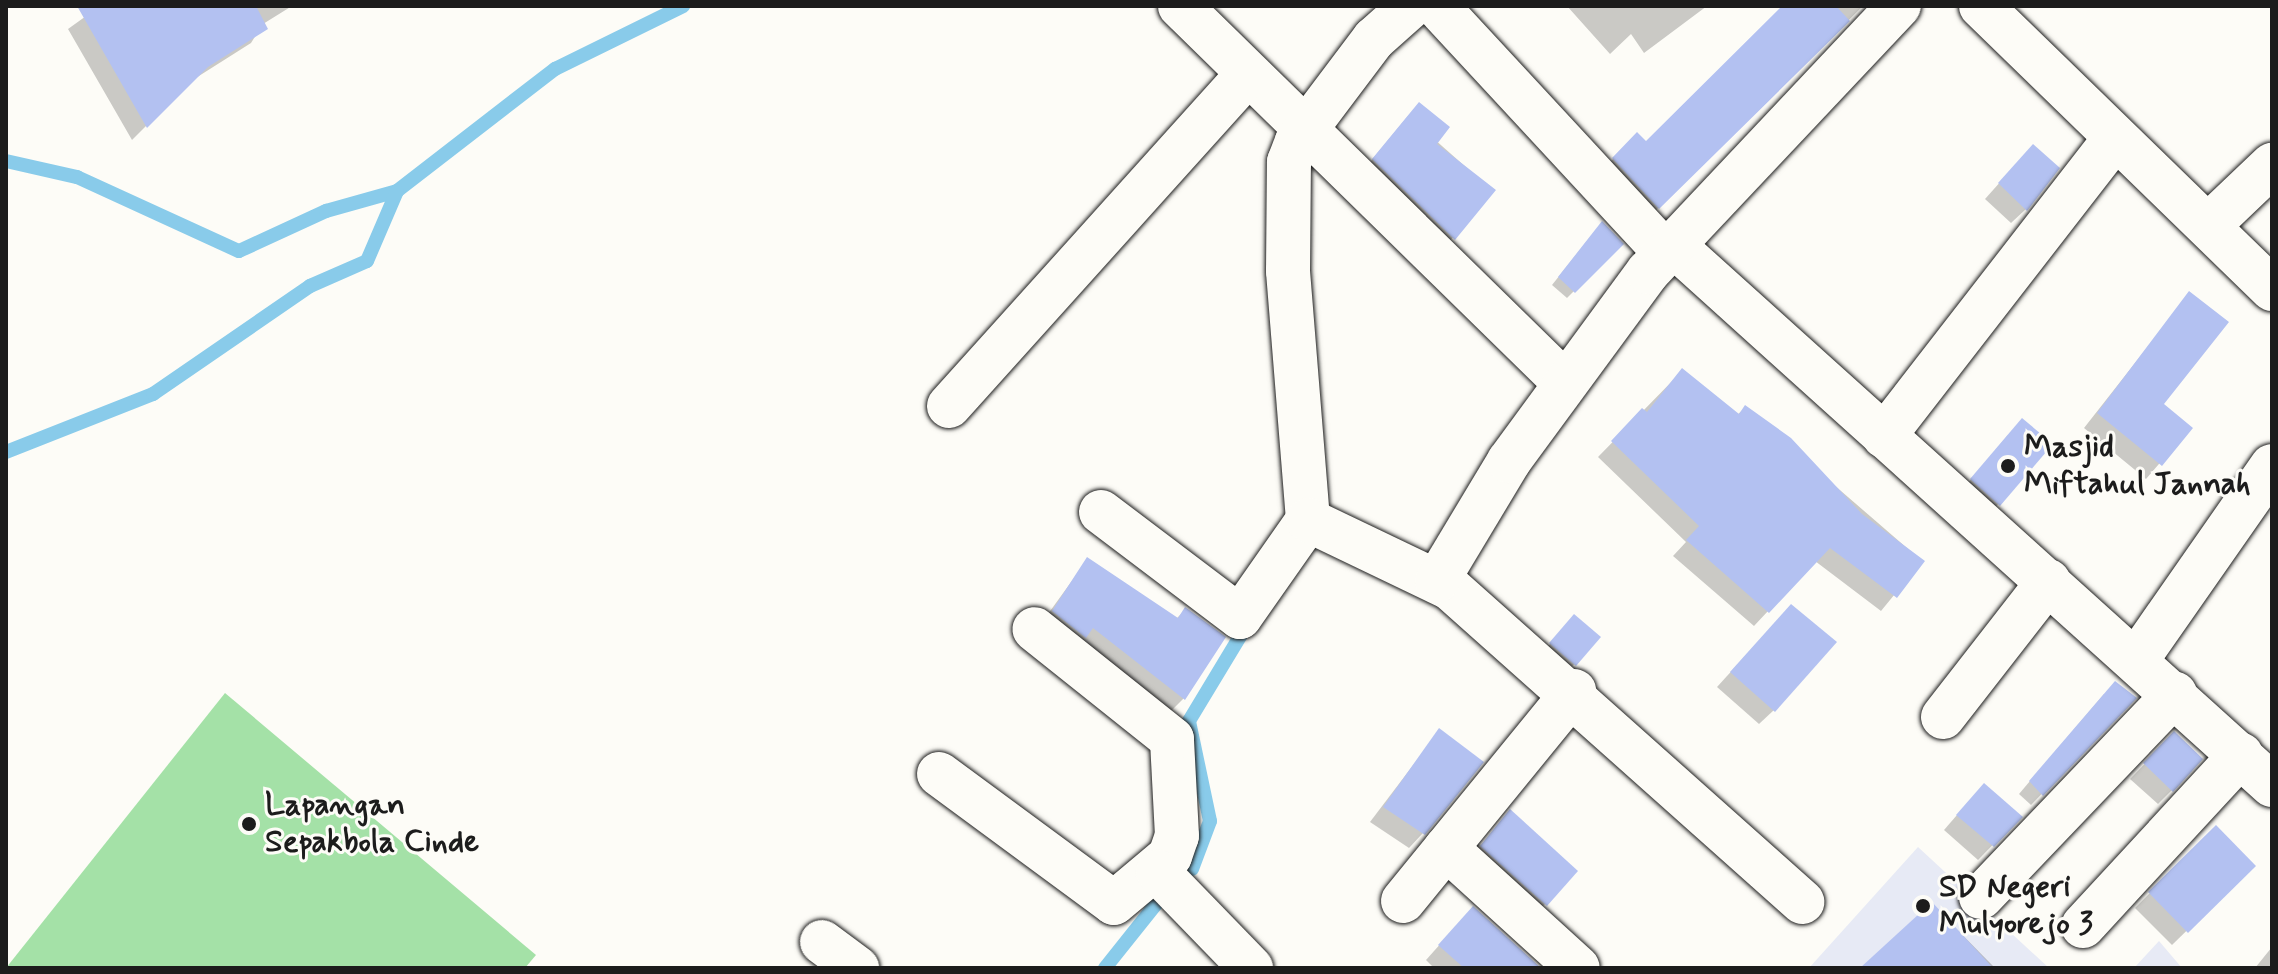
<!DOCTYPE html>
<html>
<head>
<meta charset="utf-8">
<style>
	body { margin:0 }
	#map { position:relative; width:2278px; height:974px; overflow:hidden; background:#fdfcf7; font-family:Mynerve,sans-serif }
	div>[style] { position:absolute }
	.built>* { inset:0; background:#e7eaf5 }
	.green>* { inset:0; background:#a4e1a7 }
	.shadow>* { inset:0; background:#0003 }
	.stream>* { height:14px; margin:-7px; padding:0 7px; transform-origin:7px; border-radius:7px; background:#89cbea }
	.building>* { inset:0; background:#b3c1f1 }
	.roads { filter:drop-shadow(0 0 2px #1c1c1c) drop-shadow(0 0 2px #1c1c1c) }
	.minor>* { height:44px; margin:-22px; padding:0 22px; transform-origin:22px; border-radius:22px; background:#fdfcf7 }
	.dots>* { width:22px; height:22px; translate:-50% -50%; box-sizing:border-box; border:4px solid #fdfcf7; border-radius:50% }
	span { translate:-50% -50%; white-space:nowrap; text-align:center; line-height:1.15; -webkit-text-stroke:6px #fdfcf7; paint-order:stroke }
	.poi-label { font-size:32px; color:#1c1c1c; font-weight:700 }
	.left { translate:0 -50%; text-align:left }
	.frame { position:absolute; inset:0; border:8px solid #1c1c1c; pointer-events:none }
</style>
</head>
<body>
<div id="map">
	<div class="built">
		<i style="clip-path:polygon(1918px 847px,2049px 968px,1809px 968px)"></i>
		<i style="clip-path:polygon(2159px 941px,2182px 968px,2134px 968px)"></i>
	</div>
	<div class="green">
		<i style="clip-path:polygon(225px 693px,536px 955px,525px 968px,6px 968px)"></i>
	</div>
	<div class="shadow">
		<i style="clip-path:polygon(100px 6px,292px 6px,263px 24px,251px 43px,191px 81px,132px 140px,68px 29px)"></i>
		<i style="clip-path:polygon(1567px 6px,1707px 6px,1644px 53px,1631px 34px,1610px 54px)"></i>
		<i style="clip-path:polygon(1785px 6px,1863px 6px,1646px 220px,1601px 171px,1637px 135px,1646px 143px)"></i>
		<i style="clip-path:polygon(1408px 116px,1493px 191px,1442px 250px,1362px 172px)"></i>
		<i style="clip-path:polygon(2019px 161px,2026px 209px,2011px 223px,1985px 199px)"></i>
		<i style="clip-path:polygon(1595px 231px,1621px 244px,1567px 298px,1552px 285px)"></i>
		<i style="clip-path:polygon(2190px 293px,2161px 404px,2190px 428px,2146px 479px,2084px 428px)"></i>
		<i style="clip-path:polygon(1682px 371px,1737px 415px,1745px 408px,1922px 561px,1881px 611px,1815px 561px,1754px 626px,1673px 556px,1686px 542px,1598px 457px)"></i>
		<i style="clip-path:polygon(2008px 435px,2051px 444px,1985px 519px,1958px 495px)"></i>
		<i style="clip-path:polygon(1087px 560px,1176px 619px,1185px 610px,1184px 698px,1171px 711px,1040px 625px)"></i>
		<i style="clip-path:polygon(1777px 621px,1774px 710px,1759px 724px,1717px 687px)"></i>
		<i style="clip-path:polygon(1568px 623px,1598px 638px,1567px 672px,1544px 651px)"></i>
		<i style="clip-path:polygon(2104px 694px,2134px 698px,2031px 805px,2019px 794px)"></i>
		<i style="clip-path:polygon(1439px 731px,1423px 833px,1409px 848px,1370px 822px)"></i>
		<i style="clip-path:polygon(2174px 734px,2172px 790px,2158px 804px,2130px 779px)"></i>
		<i style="clip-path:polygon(1970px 800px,2020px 817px,1978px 860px,1944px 830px)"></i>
		<i style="clip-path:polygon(1510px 812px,1545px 904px,1531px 919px,1468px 861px)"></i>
		<i style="clip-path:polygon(2216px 827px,2253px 866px,2172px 945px,2135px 908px)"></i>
		<i style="clip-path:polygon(1932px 904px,1995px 968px,1865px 968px)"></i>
		<i style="clip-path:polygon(1459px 923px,1518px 968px,1434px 968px,1426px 960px)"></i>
		<i style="clip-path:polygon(2272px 947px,2272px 968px,2255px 968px)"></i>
	</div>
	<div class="stream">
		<i style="left:6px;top:161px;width:73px;rotate:12.7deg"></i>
		<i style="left:77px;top:177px;width:178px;rotate:24.6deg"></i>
		<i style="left:239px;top:251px;width:96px;rotate:-24.7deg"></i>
		<i style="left:326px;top:211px;width:74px;rotate:-15.7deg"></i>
		<i style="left:397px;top:191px;width:200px;rotate:-37.7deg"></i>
		<i style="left:555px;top:69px;width:143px;rotate:-26.2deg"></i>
		<i style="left:6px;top:452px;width:158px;rotate:-21.5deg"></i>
		<i style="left:153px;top:394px;width:191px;rotate:-34.5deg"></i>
		<i style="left:310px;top:286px;width:62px;rotate:-23.7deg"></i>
		<i style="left:367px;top:261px;width:76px;rotate:-66.8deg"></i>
		<i style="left:1192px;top:869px;width:51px;rotate:-69.4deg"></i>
		<i style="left:1210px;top:821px;width:102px;rotate:-101.9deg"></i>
		<i style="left:1189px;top:721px;width:112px;rotate:-58.9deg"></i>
		<i style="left:1105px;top:968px;width:82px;rotate:-51.4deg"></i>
	</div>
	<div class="building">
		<i style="clip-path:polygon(77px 6px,256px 6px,268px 29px,208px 67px,147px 128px)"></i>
		<i style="clip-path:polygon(1782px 6px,1836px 6px,1850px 21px,1659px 209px,1612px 158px,1637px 132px,1646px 141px)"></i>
		<i style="clip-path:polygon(1419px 102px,1450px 127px,1437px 144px,1496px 190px,1455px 240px,1372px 159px)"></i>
		<i style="clip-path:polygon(2033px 144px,2060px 168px,2027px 211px,1998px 183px)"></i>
		<i style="clip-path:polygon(1602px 221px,1624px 244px,1575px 293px,1558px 277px)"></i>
		<i style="clip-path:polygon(2189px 291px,2229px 322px,2164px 404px,2193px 428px,2162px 466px,2097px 413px)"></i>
		<i style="clip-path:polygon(1682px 368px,1739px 414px,1745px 405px,1791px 438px,1862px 514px,1925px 561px,1897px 598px,1830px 548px,1769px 613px,1686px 540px,1699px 526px,1611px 441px,1642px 408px,1647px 412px)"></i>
		<i style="clip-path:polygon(2022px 418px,2053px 444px,2000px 506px,1970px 479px)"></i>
		<i style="clip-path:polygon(1087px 557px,1178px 618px,1185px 607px,1226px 637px,1185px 700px,1093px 628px,1086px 638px,1052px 611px)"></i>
		<i style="clip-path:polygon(1791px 604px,1837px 642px,1775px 712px,1730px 672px)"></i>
		<i style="clip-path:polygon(1574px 614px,1601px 637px,1576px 666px,1549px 643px)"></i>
		<i style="clip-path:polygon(2115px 681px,2137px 698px,2043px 796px,2029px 781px)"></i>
		<i style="clip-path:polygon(1439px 728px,1484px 762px,1425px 835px,1383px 807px)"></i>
		<i style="clip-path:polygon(2174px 731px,2203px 759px,2173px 792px,2143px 763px)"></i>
		<i style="clip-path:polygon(1984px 783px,2023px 817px,1994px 847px,1956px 815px)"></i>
		<i style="clip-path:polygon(1510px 809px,1578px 871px,1547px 906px,1480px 846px)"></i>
		<i style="clip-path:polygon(2216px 825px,2256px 866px,2188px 933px,2148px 892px)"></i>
		<i style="clip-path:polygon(1932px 902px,1993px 968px,1860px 968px)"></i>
		<i style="clip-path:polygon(1473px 906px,1541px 968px,1464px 968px,1438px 945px)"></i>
	</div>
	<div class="roads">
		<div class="minor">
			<i style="left:1180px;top:6px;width:536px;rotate:44.4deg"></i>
			<i style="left:1437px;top:6px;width:335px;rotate:47.2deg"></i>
			<i style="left:1981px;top:6px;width:406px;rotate:44.2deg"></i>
			<i style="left:2210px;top:224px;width:86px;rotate:-43.6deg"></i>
			<i style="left:1672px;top:244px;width:808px;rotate:42.04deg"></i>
			<i style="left:949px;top:406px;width:444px;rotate:-48deg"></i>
			<i style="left:1884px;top:436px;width:377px;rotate:-52.2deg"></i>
			<i style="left:1101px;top:512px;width:174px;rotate:37.1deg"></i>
			<i style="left:1240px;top:617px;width:118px;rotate:-55deg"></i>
			<i style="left:1308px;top:520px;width:250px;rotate:-94.6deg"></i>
			<i style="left:1288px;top:271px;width:109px;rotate:-89.5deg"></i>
			<i style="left:1289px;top:162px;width:22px;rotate:-69deg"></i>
			<i style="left:1297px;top:141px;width:128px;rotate:-53deg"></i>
			<i style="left:1374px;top:39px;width:50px;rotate:-41.7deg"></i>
			<i style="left:1308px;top:520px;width:157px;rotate:25.6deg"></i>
			<i style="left:1450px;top:588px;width:472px;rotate:41.7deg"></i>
			<i style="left:1437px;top:581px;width:140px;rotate:-59deg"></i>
			<i style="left:1509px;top:461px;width:235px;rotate:-53.7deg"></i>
			<i style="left:1648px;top:272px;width:366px;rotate:-46.7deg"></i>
			<i style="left:2138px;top:658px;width:234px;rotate:-55.1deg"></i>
			<i style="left:1943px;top:717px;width:172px;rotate:-52.1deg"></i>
			<i style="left:939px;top:774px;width:217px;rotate:36.4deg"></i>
			<i style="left:1114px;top:903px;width:73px;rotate:-40deg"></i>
			<i style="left:1170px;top:856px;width:21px;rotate:-71deg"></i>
			<i style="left:1177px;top:836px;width:97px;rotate:-93deg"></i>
			<i style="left:1172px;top:739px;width:176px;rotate:-141.4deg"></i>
			<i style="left:1446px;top:848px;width:178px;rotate:42.3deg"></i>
			<i style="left:1158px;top:872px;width:134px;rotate:45.9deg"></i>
			<i style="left:1981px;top:897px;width:281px;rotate:-46.3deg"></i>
			<i style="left:1403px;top:901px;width:271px;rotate:-50.8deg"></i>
			<i style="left:2083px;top:926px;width:233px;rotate:-47.3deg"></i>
			<i style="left:822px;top:942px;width:44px;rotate:36.6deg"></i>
		</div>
	</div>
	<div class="dots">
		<i style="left:2008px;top:466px;background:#1c1c1c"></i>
		<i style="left:249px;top:824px;background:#1c1c1c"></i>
		<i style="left:1923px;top:906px;background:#1c1c1c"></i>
	</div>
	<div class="poi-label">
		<span class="left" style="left:2024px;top:466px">Masjid<br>Miftahul Jannah</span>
		<span class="left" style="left:265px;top:824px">Lapangan<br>Sepakbola Cinde</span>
		<span class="left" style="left:1939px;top:906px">SD Negeri<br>Mulyorejo 3</span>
	</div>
	<div class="frame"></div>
</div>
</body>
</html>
